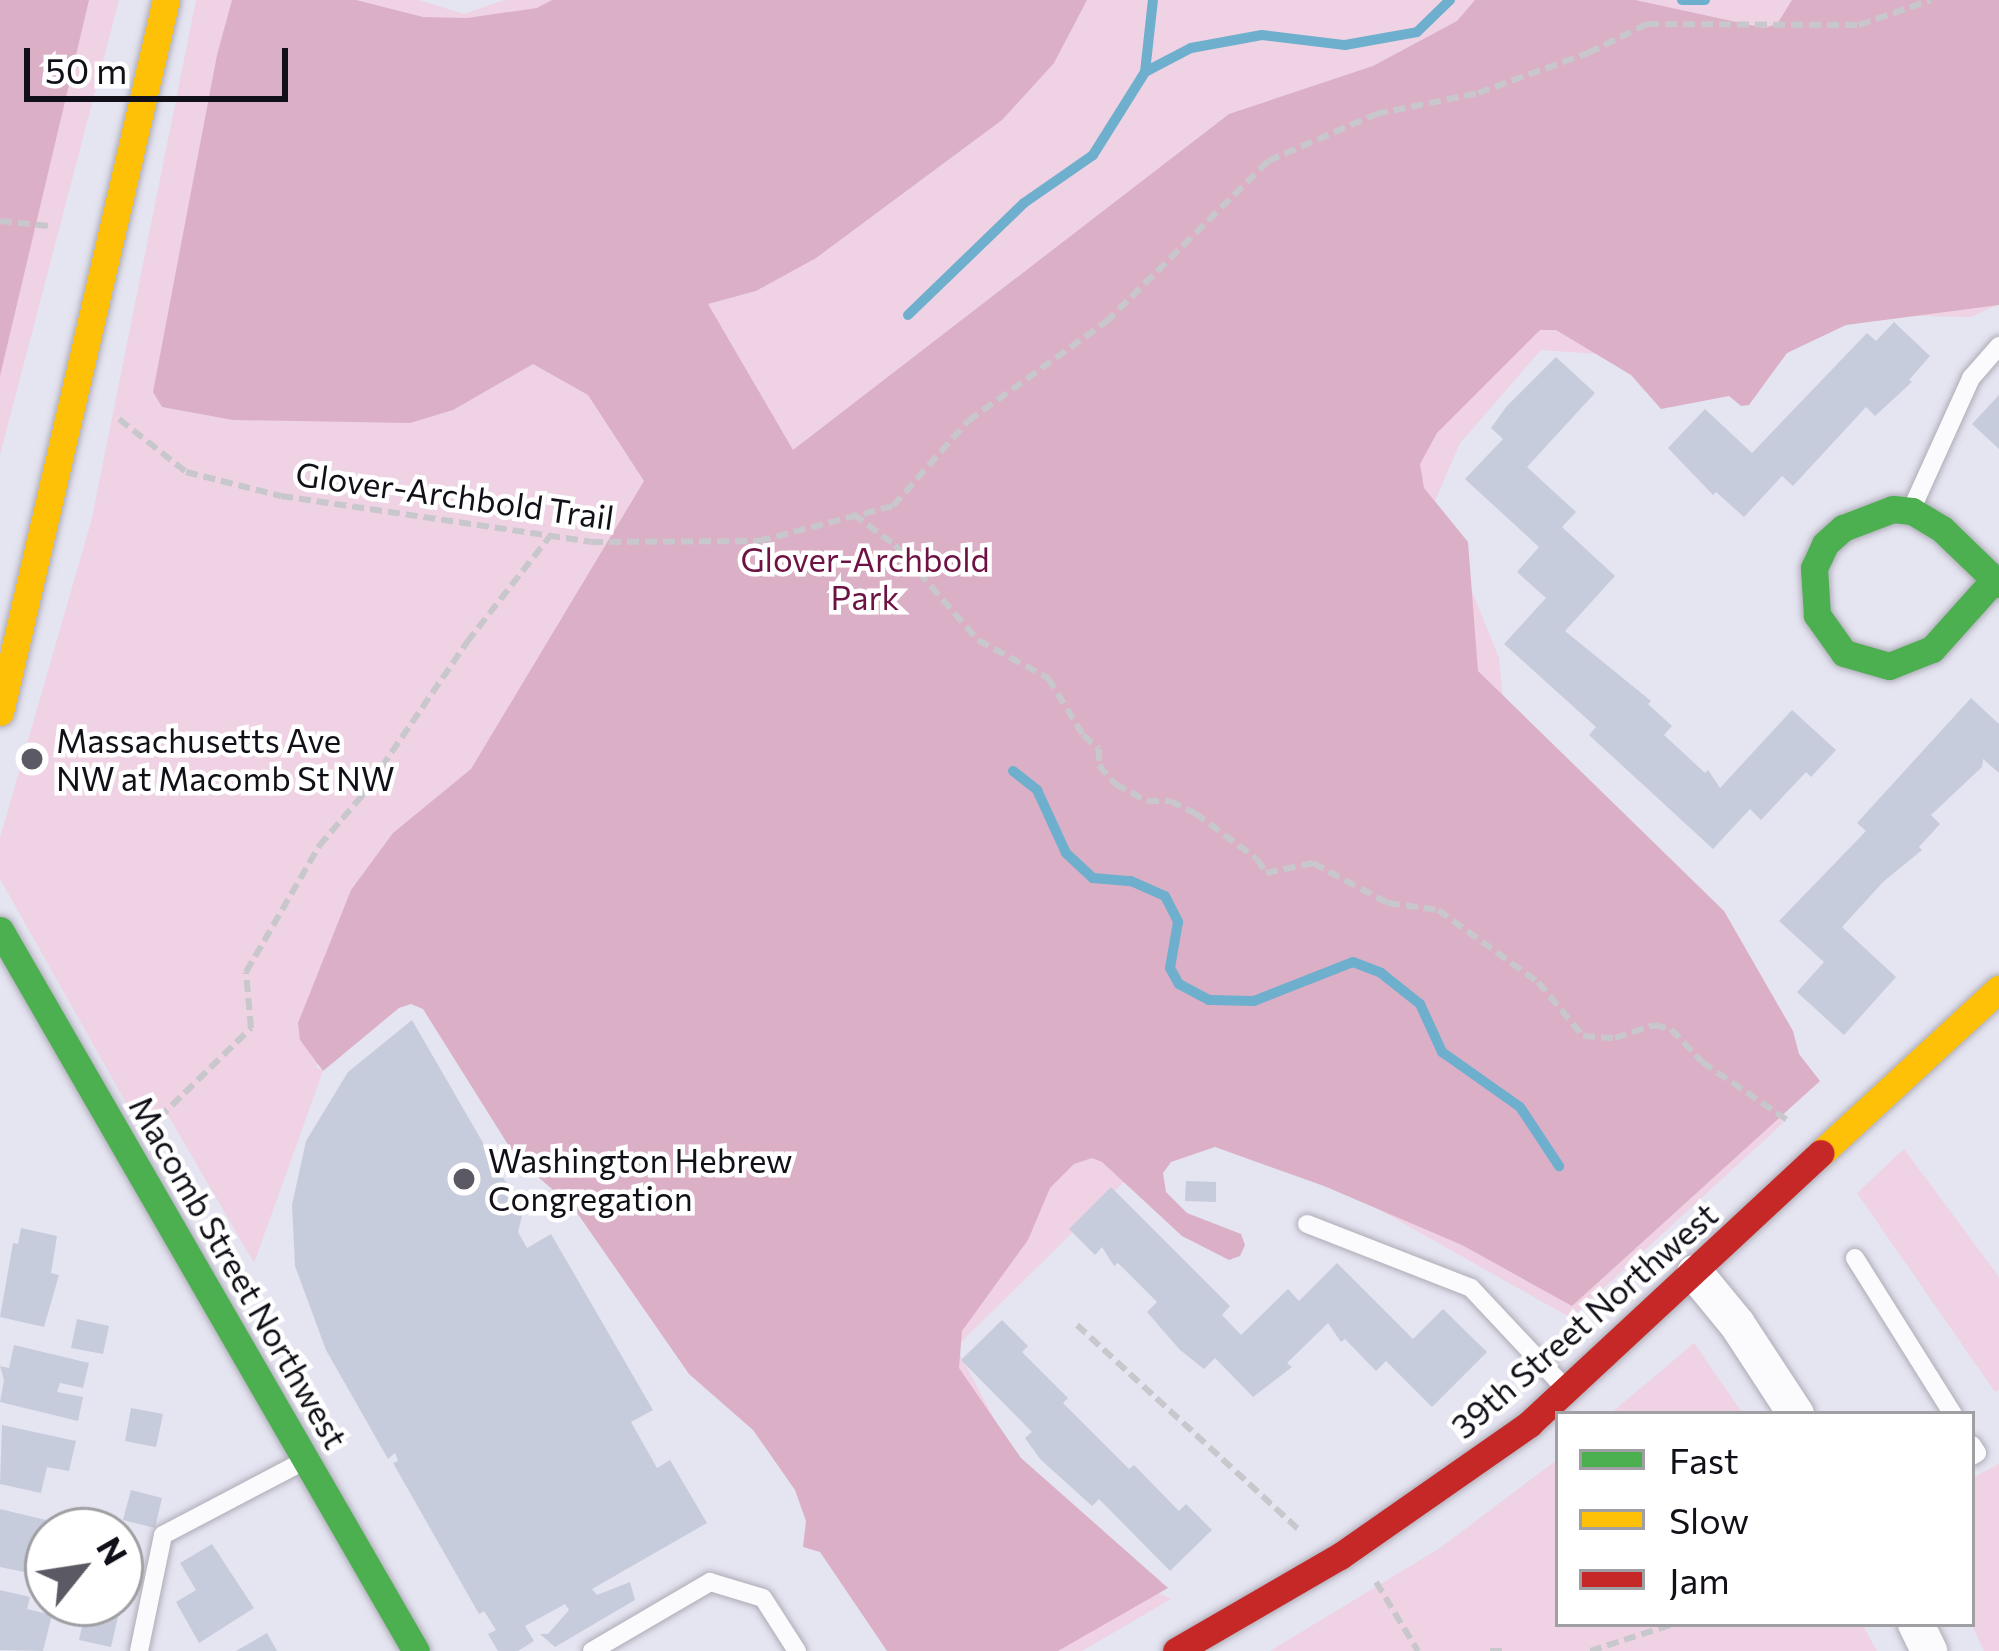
<!DOCTYPE html>
<html>
<head>
<meta charset="utf-8">
<style>
	body { margin:0 }
	#map { position:relative; width:1999px; height:1651px; overflow:hidden; background:#e5e4f1; font-family:Commissioner,sans-serif }
	div>[style] { position:absolute }
	.green>* { inset:0; background:#efd2e3 }
	.forest>* { inset:0; background:#dbb0c7 }
	.stream>* { height:10px; margin:-5px; padding:0 5px; transform-origin:5px; border-radius:5px; background:#6fafce }
	.building>* { inset:0; background:#c7ccdc }
	.path>* { height:6px; margin-top:-3px; transform-origin:0; background:repeating-linear-gradient(90deg,#c7c7cc 0 12px,transparent 0 18px) }
	.roads { filter:drop-shadow(0 0 3px #adacb6) drop-shadow(0 0 3px #adacb6) }
	.lane>* { height:18px; margin:-9px; padding:0 9px; transform-origin:9px; border-radius:9px; background:#fbfbfd }
	.street>* { height:36px; margin:-18px; padding:0 18px; transform-origin:18px; border-radius:18px; background:#fbfbfd }
	.fast>* { height:27px; margin:-13.5px; padding:0 13.5px; transform-origin:13.5px; border-radius:13.5px; background:#4caf50 }
	.slow>* { height:27px; margin:-13.5px; padding:0 13.5px; transform-origin:13.5px; border-radius:13.5px; background:#ffc107 }
	.jam>* { height:27px; margin:-13.5px; padding:0 13.5px; transform-origin:13.5px; border-radius:13.5px; background:#c62828 }
	.dots>* { width:33px; height:33px; translate:-50% -50%; box-sizing:border-box; border:6px solid #fff; border-radius:50% }
	span { translate:-50% -50%; white-space:nowrap; text-align:center; line-height:1.15; -webkit-text-stroke:9px #fff; paint-order:stroke }
	.street-label { font-size:33px; color:#111018 }
	.park-label { font-size:33px; color:#6e1244 }
	.poi-label { font-size:33px; color:#111018 }
	.left { translate:0 -50%; text-align:left }
	.legend { position:absolute; left:1555px; top:1411px; width:420px; height:216px; box-sizing:border-box; background:#fff; border:3px solid #a09fa3; margin:0; padding:15px 21px; list-style:none; font-size:36px; color:#111018 }
	.legend li { display:flex; align-items:center; gap:24px; height:60px }
	.legend b { width:60px; border:3px solid #a09fa3 }
	.north { position:absolute; left:24px; top:1507px; width:120px; height:120px; box-sizing:border-box; background:#fff; border:3px solid #a09fa3; border-radius:50%; rotate:60deg; font-size:33px; font-weight:700; line-height:48px; text-align:center; color:#111018 }
	.north::after { content:''; display:block; margin:auto; width:42px; height:54px; background:#5b5a64; clip-path:polygon(50% 0,100% 100%,50% 72%,0 100%) }
	.scale { position:absolute; left:24px; top:48px; width:264px; height:54px; box-sizing:border-box; border:6px solid #111018; border-top:0; padding-left:15px; font-size:36px; line-height:42px; white-space:nowrap; color:#111018; -webkit-text-stroke:9px #fff; paint-order:stroke }
</style>
</head>
<body>
<div id="map">
	<div class="green">
		<i style="clip-path:polygon(0 0,119px 0,0 455px)"></i>
		<i style="clip-path:polygon(196px 0,419px 0,464px 14px,504px 0,1999px 0,1999px 304px,1971px 317px,1862px 315px,1640px 357px,1541px 350px,1460px 443px,1435px 501px,1499px 658px,1507px 743px,1640px 961px,1783px 1123px,1571px 1318px,1199px 1108px,956px 1347px,1018px 1464px,1143px 1585px,1171px 1599px,1082px 1651px,956px 1651px,436px 968px,315px 1067px,323px 1071px,254px 1263px,164px 1108px,137px 1122px,0 879px,0 838px,92px 518px)"></i>
		<i style="clip-path:polygon(1904px 1149px,1999px 1277px,1999px 1390px,1995px 1392px,1857px 1193px)"></i>
		<i style="clip-path:polygon(1694px 1343px,1743px 1414px,1610px 1414px)"></i>
		<i style="clip-path:polygon(1558px 1459px,1558px 1624px,1862px 1624px,1877px 1651px,1270px 1651px,1440px 1548px)"></i>
		<i style="clip-path:polygon(1999px 1464px,1999px 1651px,1984px 1651px,1971px 1624px,1972px 1478px)"></i>
	</div>
	<div class="forest">
		<i style="clip-path:polygon(0 0,89px 0,0 376px)"></i>
		<i style="clip-path:polygon(232px 0,356px 0,423px 17px,467px 18px,537px 8px,552px 0,1087px 0,1054px 63px,1002px 120px,816px 258px,756px 291px,708px 304px,793px 450px,1229px 114px,1373px 66px,1457px 21px,1475px 0,1635px 0,1764px 28px,1777px 24px,1792px 0,1999px 0,1999px 305px,1846px 325px,1787px 353px,1749px 405px,1741px 406px,1729px 396px,1661px 409px,1631px 375px,1556px 330px,1540px 330px,1437px 433px,1420px 464px,1424px 488px,1468px 542px,1478px 671px,1724px 911px,1793px 1031px,1799px 1054px,1820px 1081px,1572px 1306px,1462px 1245px,1324px 1186px,1215px 1147px,1171px 1162px,1163px 1173px,1166px 1192px,1187px 1213px,1241px 1234px,1245px 1245px,1240px 1256px,1229px 1260px,1182px 1236px,1102px 1162px,1092px 1158px,1074px 1164px,1050px 1188px,1028px 1240px,962px 1331px,959px 1368px,1021px 1458px,1168px 1588px,1058px 1651px,887px 1651px,820px 1552px,803px 1547px,806px 1521px,795px 1490px,753px 1430px,689px 1374px,573px 1207px,517px 1159px,423px 1009px,411px 1004px,399px 1008px,323px 1071px,300px 1040px,298px 1023px,351px 890px,393px 833px,471px 769px,644px 481px,588px 395px,533px 364px,453px 410px,410px 423px,233px 420px,162px 407px,153px 392px,217px 55px)"></i>
	</div>
	<div class="stream">
		<i style="left:1682px;top:0;width:23px"></i>
		<i style="left:1145px;top:72px;width:72px;rotate:-83.7deg"></i>
		<i style="left:908px;top:315px;width:161px;rotate:-44deg"></i>
		<i style="left:1024px;top:203px;width:84px;rotate:-34.8deg"></i>
		<i style="left:1093px;top:155px;width:98px;rotate:-57.9deg"></i>
		<i style="left:1145px;top:72px;width:52px;rotate:-27.6deg"></i>
		<i style="left:1191px;top:48px;width:72px;rotate:-10.4deg"></i>
		<i style="left:1262px;top:35px;width:84px;rotate:6.9deg"></i>
		<i style="left:1345px;top:45px;width:73px;rotate:-10.2deg"></i>
		<i style="left:1417px;top:32px;width:46px;rotate:-44.1deg"></i>
		<i style="left:1013px;top:771px;width:31px;rotate:38deg"></i>
		<i style="left:1037px;top:790px;width:69px;rotate:65.3deg"></i>
		<i style="left:1066px;top:853px;width:37px;rotate:43deg"></i>
		<i style="left:1093px;top:878px;width:38px;rotate:5deg"></i>
		<i style="left:1131px;top:881px;width:37px;rotate:24deg"></i>
		<i style="left:1165px;top:896px;width:29px;rotate:63deg"></i>
		<i style="left:1178px;top:922px;width:47px;rotate:99.9deg"></i>
		<i style="left:1170px;top:968px;width:18px;rotate:61deg"></i>
		<i style="left:1179px;top:984px;width:34px;rotate:28deg"></i>
		<i style="left:1209px;top:1000px;width:45px;rotate:1.3deg"></i>
		<i style="left:1254px;top:1001px;width:106px;rotate:-21.5deg"></i>
		<i style="left:1353px;top:962px;width:30px;rotate:21deg"></i>
		<i style="left:1381px;top:973px;width:50px;rotate:38.5deg"></i>
		<i style="left:1420px;top:1004px;width:53px;rotate:65.4deg"></i>
		<i style="left:1442px;top:1052px;width:95px;rotate:35.2deg"></i>
		<i style="left:1520px;top:1107px;width:71px;rotate:56.5deg"></i>
	</div>
	<div class="building">
		<i style="clip-path:polygon(1894px 322px,1930px 356px,1909px 380px,1912px 382px,1875px 416px,1866px 407px,1793px 486px,1782px 476px,1744px 517px,1716px 492px,1713px 495px,1668px 448px,1705px 409px,1752px 453px,1867px 333px,1876px 341px)"></i>
		<i style="clip-path:polygon(1556px 357px,1595px 393px,1527px 467px,1576px 512px,1562px 527px,1615px 576px,1565px 631px,1651px 701px,1648px 704px,1672px 726px,1664px 735px,1705px 773px,1708px 770px,1720px 788px,1792px 710px,1836px 750px,1811px 777px,1806px 772px,1761px 820px,1750px 809px,1713px 849px,1589px 735px,1596px 727px,1504px 644px,1546px 598px,1517px 572px,1539px 547px,1465px 479px,1503px 439px,1491px 428px,1506px 407px)"></i>
		<i style="clip-path:polygon(1999px 395px,1999px 449px,1972px 424px)"></i>
		<i style="clip-path:polygon(1971px 698px,1999px 724px,1999px 773px,1983px 759px,1982px 767px,1931px 815px,1940px 824px,1919px 847px,1922px 850px,1883px 882px,1842px 927px,1896px 977px,1844px 1035px,1797px 992px,1824px 962px,1779px 921px,1866px 831px,1857px 823px)"></i>
		<i style="clip-path:polygon(412px 1020px,523px 1212px,518px 1232px,527px 1248px,551px 1234px,653px 1410px,631px 1422px,657px 1468px,670px 1460px,707px 1523px,592px 1589px,597px 1595px,630px 1582px,635px 1600px,555px 1647px,540px 1634px,548px 1634px,569px 1610px,565px 1604px,525px 1626px,534px 1641px,518px 1651px,498px 1651px,488px 1634px,496px 1630px,484px 1611px,479px 1614px,393px 1463px,398px 1461px,395px 1453px,388px 1459px,326px 1350px,295px 1266px,292px 1205px,306px 1141px,348px 1072px)"></i>
		<i style="clip-path:polygon(1186px 1181px,1216px 1182px,1216px 1202px,1185px 1201px)"></i>
		<i style="clip-path:polygon(1111px 1187px,1230px 1306px,1222px 1315px,1241px 1335px,1288px 1289px,1299px 1301px,1337px 1263px,1413px 1339px,1443px 1309px,1487px 1352px,1432px 1407px,1386px 1361px,1376px 1371px,1345px 1339px,1341px 1342px,1328px 1323px,1287px 1363px,1292px 1367px,1253px 1397px,1215px 1358px,1204px 1369px,1180px 1350px,1147px 1312px,1157px 1302px,1118px 1263px,1114px 1266px,1102px 1247px,1095px 1255px,1069px 1229px)"></i>
		<i style="clip-path:polygon(21px 1228px,57px 1236px,51px 1273px,59px 1275px,44px 1327px,0 1317px,13px 1243px,18px 1244px)"></i>
		<i style="clip-path:polygon(77px 1319px,109px 1326px,103px 1354px,71px 1348px)"></i>
		<i style="clip-path:polygon(1002px 1320px,1028px 1346px,1022px 1352px,1068px 1398px,1063px 1403px,1129px 1469px,1134px 1465px,1179px 1511px,1186px 1504px,1212px 1530px,1170px 1571px,1099px 1499px,1092px 1506px,1040px 1459px,1025px 1438px,1032px 1432px,961px 1360px)"></i>
		<i style="clip-path:polygon(14px 1345px,89px 1363px,83px 1388px,60px 1383px,57px 1392px,83px 1397px,78px 1421px,0 1402px,4px 1380px,0 1366px,9px 1368px)"></i>
		<i style="clip-path:polygon(131px 1408px,163px 1414px,156px 1447px,125px 1441px)"></i>
		<i style="clip-path:polygon(2px 1425px,76px 1441px,69px 1471px,47px 1467px,41px 1493px,0 1484px)"></i>
		<i style="clip-path:polygon(131px 1490px,162px 1498px,155px 1528px,123px 1520px)"></i>
		<i style="clip-path:polygon(0 1509px,50px 1521px,46px 1542px,36px 1540px,29px 1573px,0 1567px)"></i>
		<i style="clip-path:polygon(212px 1544px,254px 1608px,199px 1643px,176px 1602px,196px 1590px,180px 1563px)"></i>
		<i style="clip-path:polygon(0 1590px,30px 1597px,27px 1609px,52px 1615px,43px 1651px,0 1650px)"></i>
		<i style="clip-path:polygon(86px 1609px,118px 1617px,111px 1647px,79px 1640px)"></i>
		<i style="clip-path:polygon(267px 1633px,277px 1651px,236px 1651px)"></i>
	</div>
	<div class="path">
		<i style="left:0;top:221px;width:49px;rotate:5.8deg"></i>
		<i style="left:119px;top:419px;width:85px;rotate:38.3deg"></i>
		<i style="left:186px;top:472px;width:98px;rotate:14.2deg"></i>
		<i style="left:281px;top:496px;width:313px;rotate:8.4deg"></i>
		<i style="left:591px;top:542px;width:168px;rotate:-0.3deg"></i>
		<i style="left:759px;top:541px;width:138px;rotate:-14.6deg"></i>
		<i style="left:893px;top:506px;width:113px;rotate:-48.6deg"></i>
		<i style="left:968px;top:421px;width:170px;rotate:-35.7deg"></i>
		<i style="left:1106px;top:322px;width:228px;rotate:-44.8deg"></i>
		<i style="left:1268px;top:161px;width:118px;rotate:-23.5deg"></i>
		<i style="left:1376px;top:114px;width:104px;rotate:-11.6deg"></i>
		<i style="left:1478px;top:93px;width:117px;rotate:-20deg"></i>
		<i style="left:1588px;top:53px;width:66px;rotate:-26.2deg"></i>
		<i style="left:1647px;top:24px;width:212px;rotate:0.3deg"></i>
		<i style="left:1859px;top:25px;width:76px;rotate:-19.1deg"></i>
		<i style="left:853px;top:514px;width:52px;rotate:36.4deg"></i>
		<i style="left:895px;top:545px;width:126px;rotate:48.9deg"></i>
		<i style="left:978px;top:640px;width:80px;rotate:28.5deg"></i>
		<i style="left:1048px;top:678px;width:67px;rotate:58.4deg"></i>
		<i style="left:1083px;top:735px;width:21px;rotate:41deg"></i>
		<i style="left:1099px;top:749px;width:16px;rotate:90deg"></i>
		<i style="left:1099px;top:765px;width:25px;rotate:50deg"></i>
		<i style="left:1115px;top:784px;width:36px;rotate:28deg"></i>
		<i style="left:1147px;top:801px;width:23px"></i>
		<i style="left:1170px;top:801px;width:28px;rotate:26deg"></i>
		<i style="left:1195px;top:813px;width:77px;rotate:36.6deg"></i>
		<i style="left:1257px;top:859px;width:17px;rotate:57deg"></i>
		<i style="left:1266px;top:873px;width:48px;rotate:-12deg"></i>
		<i style="left:1313px;top:863px;width:85px;rotate:28.1deg"></i>
		<i style="left:1388px;top:903px;width:50px;rotate:8deg"></i>
		<i style="left:1438px;top:910px;width:123px;rotate:35.8deg"></i>
		<i style="left:1538px;top:982px;width:70px;rotate:50.2deg"></i>
		<i style="left:1583px;top:1036px;width:32px;rotate:4deg"></i>
		<i style="left:1615px;top:1038px;width:41px;rotate:-18.4deg"></i>
		<i style="left:1654px;top:1025px;width:17px;rotate:13deg"></i>
		<i style="left:1671px;top:1029px;width:45px;rotate:46.8deg"></i>
		<i style="left:1702px;top:1062px;width:107px;rotate:34.3deg"></i>
		<i style="left:159px;top:1118px;width:129px;rotate:-44.4deg"></i>
		<i style="left:251px;top:1028px;width:56px;rotate:-95.1deg"></i>
		<i style="left:246px;top:972px;width:146px;rotate:-59.9deg"></i>
		<i style="left:319px;top:846px;width:65px;rotate:-49.4deg"></i>
		<i style="left:361px;top:797px;width:188px;rotate:-55.6deg"></i>
		<i style="left:467px;top:642px;width:135px;rotate:-51.9deg"></i>
		<i style="left:1077px;top:1325px;width:302px;rotate:42.7deg"></i>
		<i style="left:1376px;top:1582px;width:81px;rotate:58.7deg"></i>
		<i style="left:1490px;top:1651px;width:16px"></i>
		<i style="left:1590px;top:1651px;width:87px;rotate:-18deg"></i>
	</div>
	<div class="roads">
		<div class="lane">
			<i style="left:1913px;top:506px;width:141px;rotate:-65.6deg"></i>
			<i style="left:1971px;top:378px;width:43px;rotate:-48.8deg"></i>
			<i style="left:1307px;top:1224px;width:176px;rotate:21.3deg"></i>
			<i style="left:1471px;top:1288px;width:134px;rotate:46.8deg"></i>
			<i style="left:1855px;top:1258px;width:184px;rotate:57.9deg"></i>
			<i style="left:1972px;top:1445px;width:9px;rotate:58deg"></i>
			<i style="left:1977px;top:1453px;width:6px;rotate:149deg"></i>
			<i style="left:139px;top:1651px;width:118px;rotate:-78.3deg"></i>
			<i style="left:163px;top:1535px;width:157px;rotate:-27.7deg"></i>
			<i style="left:592px;top:1651px;width:137px;rotate:-30.3deg"></i>
			<i style="left:710px;top:1582px;width:55px;rotate:16.8deg"></i>
			<i style="left:763px;top:1598px;width:63px;rotate:57.3deg"></i>
		</div>
		<div class="street">
			<i style="left:1695px;top:1273px;width:66px;rotate:50.5deg"></i>
			<i style="left:1737px;top:1324px;width:108px;rotate:56.8deg"></i>
			<i style="left:1916px;top:1624px;width:30px;rotate:64deg"></i>
		</div>
		<div class="fast">
			<i style="left:1994px;top:580px;width:93px;rotate:131.9deg"></i>
			<i style="left:1932px;top:649px;width:46px;rotate:158.4deg"></i>
			<i style="left:1889px;top:666px;width:47px;rotate:-163.9deg"></i>
			<i style="left:1844px;top:653px;width:47px;rotate:-125.4deg"></i>
			<i style="left:1817px;top:615px;width:47px;rotate:-93.7deg"></i>
			<i style="left:1814px;top:568px;width:26px;rotate:-65deg"></i>
			<i style="left:1825px;top:544px;width:24px;rotate:-42deg"></i>
			<i style="left:1843px;top:528px;width:53px;rotate:-20.8deg"></i>
			<i style="left:1893px;top:509px;width:19px;rotate:6deg"></i>
			<i style="left:1912px;top:511px;width:35px;rotate:31deg"></i>
			<i style="left:1942px;top:529px;width:79px;rotate:44deg"></i>
			<i style="left:0;top:930px;width:832px;rotate:60.02deg"></i>
		</div>
		<div class="slow">
			<i style="left:0;top:712px;width:731px;rotate:-76.88deg"></i>
			<i style="left:1821px;top:1153px;width:242px;rotate:-42.7deg"></i>
		</div>
		<div class="jam">
			<i style="left:1176px;top:1651px;width:190px;rotate:-30.1deg"></i>
			<i style="left:1340px;top:1556px;width:231px;rotate:-34.9deg"></i>
			<i style="left:1529px;top:1424px;width:398px;rotate:-42.9deg"></i>
		</div>
	</div>
	<div class="dots">
		<i style="left:32px;top:759px;background:#5b5a64"></i>
		<i style="left:464px;top:1179px;background:#5b5a64"></i>
	</div>
	<div class="street-label">
		<span style="left:455px;top:495px;rotate:8deg">Glover-Archbold Trail</span>
		<span style="left:239px;top:1272px;rotate:60deg">Macomb Street Northwest</span>
		<span style="left:1584px;top:1320px;rotate:-41deg">39th Street Northwest</span>
	</div>
	<div class="park-label">
		<span style="left:865px;top:578px">Glover-Archbold<br>Park</span>
	</div>
	<div class="poi-label">
		<span class="left" style="left:56px;top:759px">Massachusetts Ave<br>NW at Macomb St NW</span>
		<span class="left" style="left:488px;top:1179px">Washington Hebrew<br>Congregation</span>
	</div>
	<ul class="legend">
	<li><b style="height:15px;background:#4caf50"></b>Fast</li>
	<li><b style="height:15px;background:#ffc107"></b>Slow</li>
	<li><b style="height:15px;background:#c62828"></b>Jam</li>
	</ul>
	<div class="north">N</div>
	<div class="scale">50 m</div>
</div>
</body>
</html>
